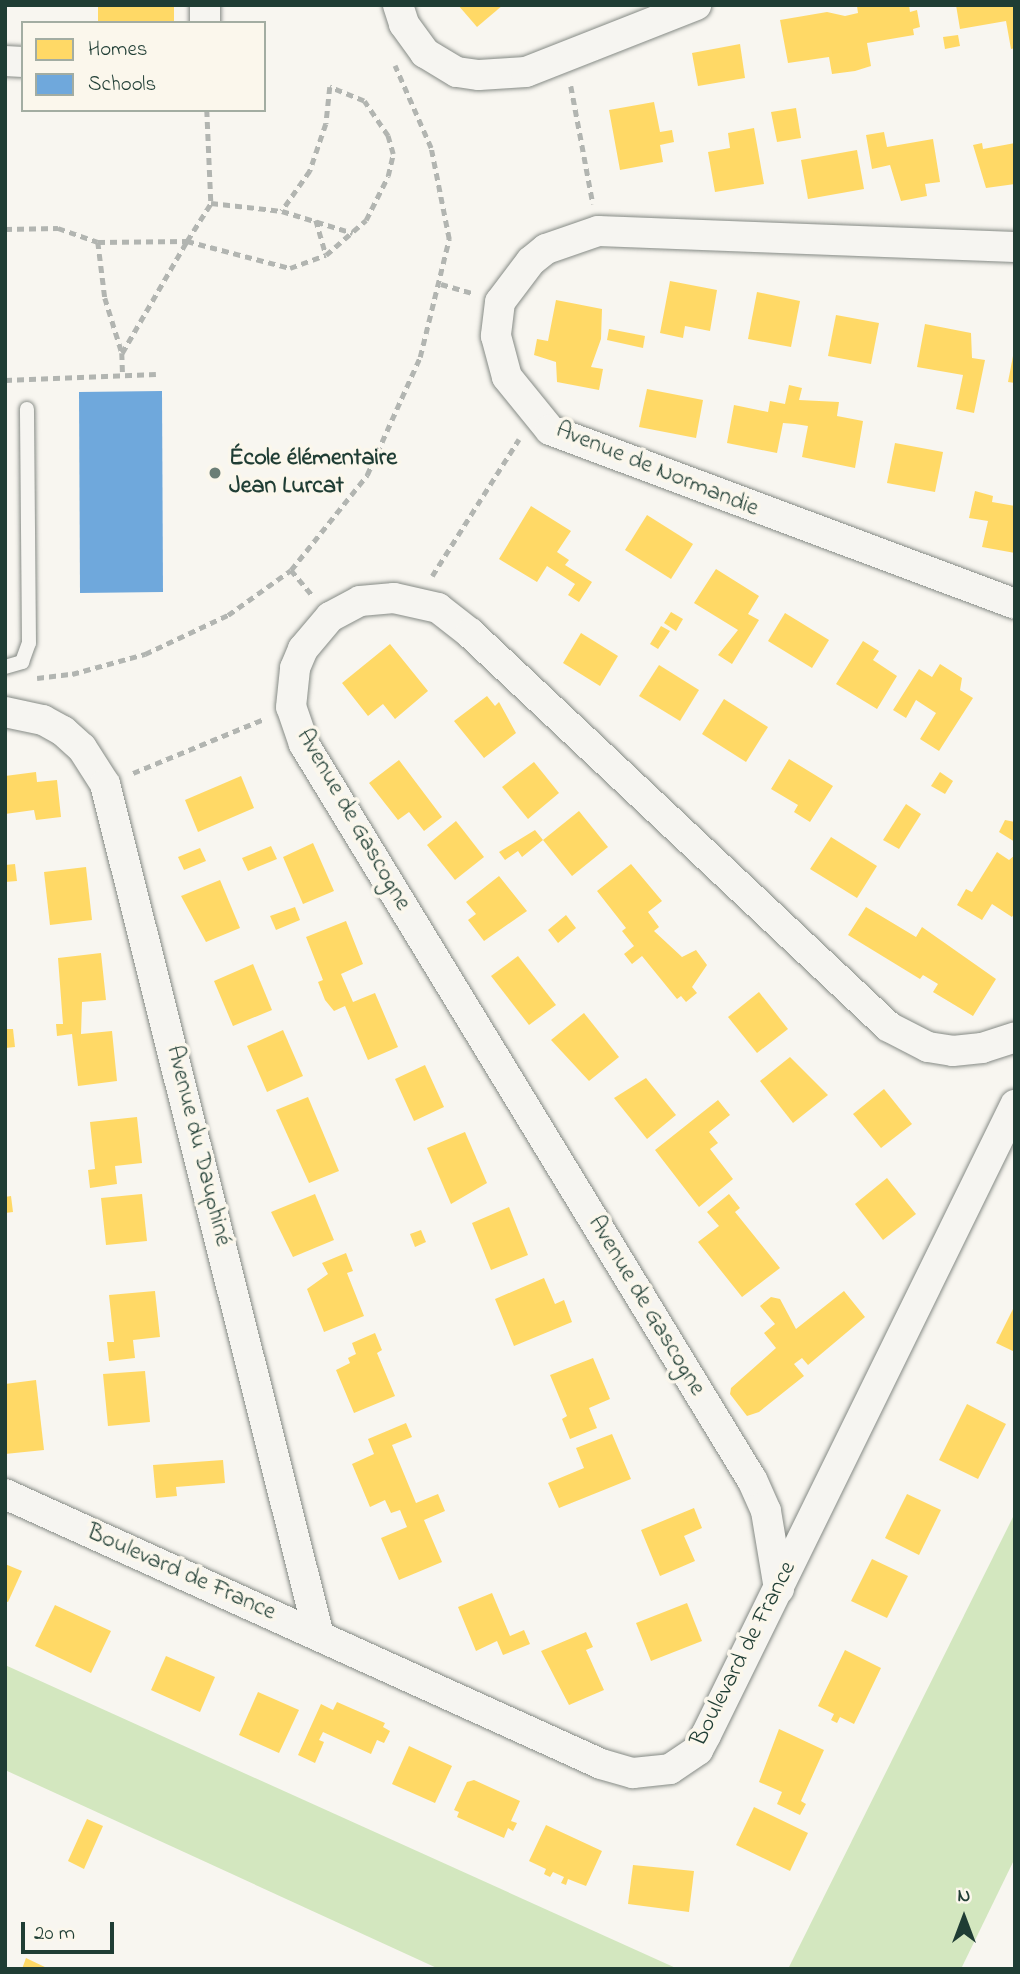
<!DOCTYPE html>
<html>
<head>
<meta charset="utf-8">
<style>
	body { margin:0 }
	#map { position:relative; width:1020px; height:1974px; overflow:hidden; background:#f8f6f0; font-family:"Indie Flower",sans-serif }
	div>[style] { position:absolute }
	.green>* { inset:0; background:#d3e7bf }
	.homes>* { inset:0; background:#ffd966 }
	.schools>* { inset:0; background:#6fa8dc }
	.path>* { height:4.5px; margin-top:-2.25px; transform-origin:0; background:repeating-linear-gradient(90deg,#b2b5b1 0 7px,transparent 0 12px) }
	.roads { filter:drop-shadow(0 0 2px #868b86) drop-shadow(0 0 2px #868b86) }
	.service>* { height:14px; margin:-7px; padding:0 7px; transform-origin:7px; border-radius:7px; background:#f6f5f1 }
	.minor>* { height:30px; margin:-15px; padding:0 15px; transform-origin:15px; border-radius:15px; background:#f6f5f1 }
	.dots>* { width:19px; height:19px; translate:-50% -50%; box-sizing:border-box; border:4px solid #fbf7ec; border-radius:50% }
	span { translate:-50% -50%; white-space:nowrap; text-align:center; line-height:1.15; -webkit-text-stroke:7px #fbf7ec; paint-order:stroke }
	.poi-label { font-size:24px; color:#1f3d34; font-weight:700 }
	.left { translate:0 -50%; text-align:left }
	.street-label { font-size:24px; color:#1f3d34 }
	.frame { position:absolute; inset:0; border:7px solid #1f3d34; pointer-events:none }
	.legend { position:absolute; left:21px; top:21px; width:245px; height:91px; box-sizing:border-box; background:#fbf7ec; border:2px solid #a3ada2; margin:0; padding:9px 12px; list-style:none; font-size:21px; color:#1f3d34 }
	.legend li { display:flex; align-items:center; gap:14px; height:35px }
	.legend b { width:35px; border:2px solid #a3ada2 }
	.north { position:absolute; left:929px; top:1883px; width:70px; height:70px; -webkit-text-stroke:5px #fbf7ec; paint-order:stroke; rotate:0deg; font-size:19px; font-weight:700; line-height:28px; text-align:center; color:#1f3d34 }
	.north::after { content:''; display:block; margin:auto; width:24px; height:32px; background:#1f3d34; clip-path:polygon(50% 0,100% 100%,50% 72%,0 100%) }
	.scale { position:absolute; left:21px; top:1922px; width:93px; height:32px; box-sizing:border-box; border:4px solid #1f3d34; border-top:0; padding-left:9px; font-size:21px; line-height:24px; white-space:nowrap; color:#1f3d34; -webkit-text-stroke:5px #fbf7ec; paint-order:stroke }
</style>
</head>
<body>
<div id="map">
	<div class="green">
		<i style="clip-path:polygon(1015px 1513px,1015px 1858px,961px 1969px,788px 1969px)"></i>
		<i style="clip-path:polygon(5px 1665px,678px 1969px,439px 1969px,5px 1770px)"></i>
	</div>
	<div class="homes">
		<i style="clip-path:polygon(98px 5px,174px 5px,174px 23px,98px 23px)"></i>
		<i style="clip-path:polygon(458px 5px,503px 5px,477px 27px)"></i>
		<i style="clip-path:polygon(863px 5px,909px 5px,910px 12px,917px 10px,920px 27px,913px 29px,914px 35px,867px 43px,871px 66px,855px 71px,832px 74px,829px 57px,788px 63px,780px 20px,827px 12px,845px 16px,858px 13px,857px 6px)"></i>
		<i style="clip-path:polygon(956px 5px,1015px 5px,1015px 48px,1011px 49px,1006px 21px,960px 29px)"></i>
		<i style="clip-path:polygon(958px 35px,960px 46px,945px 49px,943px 37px)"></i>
		<i style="clip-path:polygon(740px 44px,745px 78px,698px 86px,692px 53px)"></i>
		<i style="clip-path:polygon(654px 102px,660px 132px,672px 130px,674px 142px,660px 145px,663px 162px,620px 170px,609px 110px)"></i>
		<i style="clip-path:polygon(796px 108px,801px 138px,777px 142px,771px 112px)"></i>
		<i style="clip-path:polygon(754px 128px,764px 184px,715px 192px,708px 152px,730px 148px,728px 133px)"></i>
		<i style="clip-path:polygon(884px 132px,887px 147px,933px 139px,940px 182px,925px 184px,927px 196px,901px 201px,890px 165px,872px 169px,866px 135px)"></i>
		<i style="clip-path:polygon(982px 143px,983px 149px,1015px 143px,1015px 184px,986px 188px,973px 145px)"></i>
		<i style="clip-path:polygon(857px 150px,864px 189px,808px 199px,801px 160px)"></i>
		<i style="clip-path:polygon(670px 281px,717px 290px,710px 331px,685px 326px,683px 338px,660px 333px)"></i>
		<i style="clip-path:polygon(757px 292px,800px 301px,791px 347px,748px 339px)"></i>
		<i style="clip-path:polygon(556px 300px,602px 309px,601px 339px,591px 367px,603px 369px,599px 390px,557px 382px,556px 362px,534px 355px,537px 339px,548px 341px)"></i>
		<i style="clip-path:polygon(836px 315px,879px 323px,871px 364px,828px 356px)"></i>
		<i style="clip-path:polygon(925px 324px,971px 333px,972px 358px,985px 360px,974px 413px,956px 409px,963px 375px,917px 367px)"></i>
		<i style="clip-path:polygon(609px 329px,645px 336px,643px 348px,607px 340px)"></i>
		<i style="clip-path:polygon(1013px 356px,1015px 356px,1015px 383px,1008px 382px)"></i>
		<i style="clip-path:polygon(789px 385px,802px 388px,799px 400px,839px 402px,837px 416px,863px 421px,855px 468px,802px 457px,808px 426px,795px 424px,783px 423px,777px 453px,727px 443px,734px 405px,768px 412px,770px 401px,785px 404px)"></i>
		<i style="clip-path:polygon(647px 389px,703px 400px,696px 438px,639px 427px)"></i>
		<i style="clip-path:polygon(895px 443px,943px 452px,935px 492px,887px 483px)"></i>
		<i style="clip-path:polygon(975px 491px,993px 496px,992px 502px,1015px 506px,1015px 553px,982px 547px,988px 521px,969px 518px)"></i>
		<i style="clip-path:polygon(531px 506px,571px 531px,557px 552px,569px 560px,565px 565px,592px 582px,579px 602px,568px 595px,575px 584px,547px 566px,537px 582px,499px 559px)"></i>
		<i style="clip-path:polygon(647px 515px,693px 544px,671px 579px,625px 550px)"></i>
		<i style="clip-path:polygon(716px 569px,759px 596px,748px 614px,759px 620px,732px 664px,718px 655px,738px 630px,694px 603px)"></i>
		<i style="clip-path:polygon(671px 612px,683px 619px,676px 631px,664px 623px)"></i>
		<i style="clip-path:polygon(785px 613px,829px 640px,812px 668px,768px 641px)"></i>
		<i style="clip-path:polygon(661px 626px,670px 631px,658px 649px,650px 644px)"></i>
		<i style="clip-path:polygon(581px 633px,618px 656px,600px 686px,563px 663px)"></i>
		<i style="clip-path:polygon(863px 641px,879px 651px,873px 660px,897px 676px,877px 709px,836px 684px)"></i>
		<i style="clip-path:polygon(390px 644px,428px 691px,395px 719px,383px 704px,368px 716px,342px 683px)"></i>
		<i style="clip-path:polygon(940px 664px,962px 678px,960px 690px,973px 698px,939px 751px,920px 739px,936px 713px,916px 700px,906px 718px,893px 710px,919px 669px,932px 677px)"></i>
		<i style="clip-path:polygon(659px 665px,699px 690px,680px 721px,639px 696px)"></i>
		<i style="clip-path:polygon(487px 696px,495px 706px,499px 702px,516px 733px,484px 758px,454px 721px)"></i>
		<i style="clip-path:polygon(724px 699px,768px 727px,746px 762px,702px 734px)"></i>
		<i style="clip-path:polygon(789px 759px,833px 786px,810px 822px,794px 812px,798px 805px,771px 789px)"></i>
		<i style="clip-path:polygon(399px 760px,442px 817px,424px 831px,409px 812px,398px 820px,369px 783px)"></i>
		<i style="clip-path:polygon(534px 762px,559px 793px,528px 819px,502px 787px)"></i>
		<i style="clip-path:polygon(36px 772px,37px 782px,57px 780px,61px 817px,36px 820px,34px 810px,5px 814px,5px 776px)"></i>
		<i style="clip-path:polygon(940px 772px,953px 781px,945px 794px,931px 786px)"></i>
		<i style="clip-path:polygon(241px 776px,254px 808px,198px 832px,185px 800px)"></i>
		<i style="clip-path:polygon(906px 804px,921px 814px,899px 849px,883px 840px)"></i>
		<i style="clip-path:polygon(579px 811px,608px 847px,572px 876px,543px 840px)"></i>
		<i style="clip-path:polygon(1005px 820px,1015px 822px,1015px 842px,999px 832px)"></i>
		<i style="clip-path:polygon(456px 821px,484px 857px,455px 880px,427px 845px)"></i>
		<i style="clip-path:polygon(535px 830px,543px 840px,522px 857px,518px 851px,505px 860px,499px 852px)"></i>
		<i style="clip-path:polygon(831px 837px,877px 866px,857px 898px,810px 869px)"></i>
		<i style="clip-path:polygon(313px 843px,334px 891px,303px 904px,283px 857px)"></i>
		<i style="clip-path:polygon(271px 846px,277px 859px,248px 871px,242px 858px)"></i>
		<i style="clip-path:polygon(200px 848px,206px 861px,184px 870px,178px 857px)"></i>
		<i style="clip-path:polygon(997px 852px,1009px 860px,1015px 855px,1015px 912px,1012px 917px,992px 904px,982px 920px,957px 905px,966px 889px,972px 892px)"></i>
		<i style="clip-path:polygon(15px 864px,17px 881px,5px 882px,5px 865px)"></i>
		<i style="clip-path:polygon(631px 864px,662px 901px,648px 912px,659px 927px,654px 931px,682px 957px,696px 950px,707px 965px,692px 987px,697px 993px,686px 1002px,681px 996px,677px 999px,642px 956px,632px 964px,624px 954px,634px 946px,622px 931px,626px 928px,597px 891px)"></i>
		<i style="clip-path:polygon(86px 867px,92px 920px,50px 925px,44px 872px)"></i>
		<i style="clip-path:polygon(499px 876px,527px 911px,484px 941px,468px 920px,476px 914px,466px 902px)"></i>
		<i style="clip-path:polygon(220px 880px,240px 928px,206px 942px,181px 896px)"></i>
		<i style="clip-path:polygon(295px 907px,300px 920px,276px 930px,270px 916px)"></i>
		<i style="clip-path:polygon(866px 907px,916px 937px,922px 927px,996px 979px,973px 1016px,933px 992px,938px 984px,923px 975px,920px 979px,848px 935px)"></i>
		<i style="clip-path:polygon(566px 915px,576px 928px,558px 943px,548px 930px)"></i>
		<i style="clip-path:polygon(346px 921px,363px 964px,341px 974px,353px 1002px,375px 993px,398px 1047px,368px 1060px,345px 1006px,334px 1011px,325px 1000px,318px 982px,323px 980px,306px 937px)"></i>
		<i style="clip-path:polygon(101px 953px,106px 1000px,82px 1002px,81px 1034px,112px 1031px,117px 1081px,78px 1086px,72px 1034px,57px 1036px,56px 1024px,63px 1024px,58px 958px)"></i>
		<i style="clip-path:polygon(518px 956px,556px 1005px,529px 1025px,491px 976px)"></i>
		<i style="clip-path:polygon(253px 964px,272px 1010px,233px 1026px,214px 981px)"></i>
		<i style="clip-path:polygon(759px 992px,788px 1029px,757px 1053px,728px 1017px)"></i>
		<i style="clip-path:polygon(584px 1013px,619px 1057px,589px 1081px,551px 1040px)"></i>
		<i style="clip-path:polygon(5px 1029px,13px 1029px,15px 1047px,5px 1048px)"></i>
		<i style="clip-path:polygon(283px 1030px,303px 1076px,267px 1092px,247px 1046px)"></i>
		<i style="clip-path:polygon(790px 1057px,828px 1095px,793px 1123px,760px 1081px)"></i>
		<i style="clip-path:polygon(425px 1065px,444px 1107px,414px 1121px,395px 1079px)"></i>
		<i style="clip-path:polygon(646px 1078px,676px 1115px,647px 1139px,614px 1098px)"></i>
		<i style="clip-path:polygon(884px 1089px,912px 1124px,881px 1148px,853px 1114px)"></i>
		<i style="clip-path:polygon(308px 1097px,339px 1171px,309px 1183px,276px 1110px)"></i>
		<i style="clip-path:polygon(718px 1100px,730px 1115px,709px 1132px,718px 1143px,710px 1149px,733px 1179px,699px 1207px,655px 1150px)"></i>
		<i style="clip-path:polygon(137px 1117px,142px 1163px,115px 1166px,117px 1184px,90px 1188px,88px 1170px,95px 1169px,90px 1122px)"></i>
		<i style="clip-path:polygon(465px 1132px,487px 1183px,451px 1204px,427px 1148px)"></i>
		<i style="clip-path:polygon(887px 1178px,916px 1214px,883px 1240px,855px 1204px)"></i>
		<i style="clip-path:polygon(142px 1194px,147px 1241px,106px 1245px,101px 1198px)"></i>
		<i style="clip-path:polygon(315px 1194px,334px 1240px,293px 1257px,271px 1212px)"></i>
		<i style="clip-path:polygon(729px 1194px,740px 1208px,735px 1212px,780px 1268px,742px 1297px,698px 1242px,719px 1226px,707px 1212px)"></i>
		<i style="clip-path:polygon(11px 1196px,13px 1212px,5px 1213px,5px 1197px)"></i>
		<i style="clip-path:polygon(509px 1207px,528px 1255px,491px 1270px,472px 1223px)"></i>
		<i style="clip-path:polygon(421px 1230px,426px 1242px,415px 1247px,410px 1234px)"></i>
		<i style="clip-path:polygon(346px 1253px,353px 1271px,347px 1273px,364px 1316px,324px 1332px,307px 1289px,328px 1274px,322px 1263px)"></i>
		<i style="clip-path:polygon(544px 1278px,555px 1304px,564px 1300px,572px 1322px,514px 1346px,495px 1299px)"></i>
		<i style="clip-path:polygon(155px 1291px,160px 1337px,133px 1340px,135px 1358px,109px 1361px,107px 1342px,114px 1342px,109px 1295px)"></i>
		<i style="clip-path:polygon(844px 1291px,865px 1317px,808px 1365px,802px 1358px,794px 1364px,804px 1376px,759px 1412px,747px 1416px,730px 1394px,731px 1388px,776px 1348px,764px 1333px,775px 1324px,760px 1306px,771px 1297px,780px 1299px,796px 1329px)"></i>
		<i style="clip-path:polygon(1015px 1305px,1015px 1352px,996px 1343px)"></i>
		<i style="clip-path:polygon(375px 1333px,382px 1350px,377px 1353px,395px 1396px,354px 1413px,336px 1370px,350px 1363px,348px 1358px,356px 1354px,352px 1343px)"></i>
		<i style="clip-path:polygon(593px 1358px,610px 1399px,589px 1408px,597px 1428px,570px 1439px,562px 1419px,567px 1416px,550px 1375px)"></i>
		<i style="clip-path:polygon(145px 1371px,150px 1422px,108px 1426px,103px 1374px)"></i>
		<i style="clip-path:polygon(36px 1380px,44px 1450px,5px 1454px,5px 1384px)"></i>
		<i style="clip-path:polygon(967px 1404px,1006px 1424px,978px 1479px,939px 1460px)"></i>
		<i style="clip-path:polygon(406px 1423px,412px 1437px,392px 1445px,416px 1503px,438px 1494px,445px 1511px,424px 1520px,442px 1562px,399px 1580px,381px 1538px,407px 1527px,400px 1510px,391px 1513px,385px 1500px,370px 1507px,352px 1464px,374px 1454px,368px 1439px)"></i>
		<i style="clip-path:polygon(612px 1434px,631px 1479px,559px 1508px,548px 1483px,584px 1468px,576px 1448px)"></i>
		<i style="clip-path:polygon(223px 1460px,225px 1483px,176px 1487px,177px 1496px,156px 1498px,153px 1465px)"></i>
		<i style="clip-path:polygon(907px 1494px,941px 1510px,919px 1555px,885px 1538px)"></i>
		<i style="clip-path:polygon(694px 1508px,702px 1528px,684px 1536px,695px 1561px,660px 1576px,641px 1530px)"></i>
		<i style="clip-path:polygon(872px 1559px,908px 1576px,887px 1618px,851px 1601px)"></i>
		<i style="clip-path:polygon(5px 1564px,22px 1571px,8px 1602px,5px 1601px)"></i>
		<i style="clip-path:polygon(492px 1593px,510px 1636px,524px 1630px,530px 1644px,503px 1655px,497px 1641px,476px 1651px,458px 1607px)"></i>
		<i style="clip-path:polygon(687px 1603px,702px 1641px,651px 1661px,636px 1623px)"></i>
		<i style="clip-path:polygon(55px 1605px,111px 1631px,91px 1673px,35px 1646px)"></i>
		<i style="clip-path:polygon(586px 1632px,593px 1647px,586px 1650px,604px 1690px,569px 1705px,541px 1651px)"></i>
		<i style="clip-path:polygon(845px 1650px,881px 1668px,854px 1724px,840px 1717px,837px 1723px,831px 1720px,834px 1714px,818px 1706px)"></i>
		<i style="clip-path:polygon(166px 1656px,215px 1677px,200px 1712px,151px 1690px)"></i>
		<i style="clip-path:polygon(258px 1692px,299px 1710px,279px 1753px,239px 1735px)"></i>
		<i style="clip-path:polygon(337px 1702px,385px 1723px,383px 1727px,390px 1731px,384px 1743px,377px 1740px,371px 1754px,323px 1732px,319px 1740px,324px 1742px,315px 1763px,298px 1755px,321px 1704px,333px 1710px)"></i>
		<i style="clip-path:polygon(779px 1729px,824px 1750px,801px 1801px,806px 1804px,800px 1815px,777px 1804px,782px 1792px,759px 1782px)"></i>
		<i style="clip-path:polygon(409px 1746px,452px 1766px,435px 1803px,392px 1784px)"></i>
		<i style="clip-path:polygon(474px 1780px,520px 1801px,511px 1821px,517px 1823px,513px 1831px,508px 1828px,504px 1838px,457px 1817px,459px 1812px,454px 1810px,467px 1782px)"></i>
		<i style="clip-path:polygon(754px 1807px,808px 1833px,790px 1871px,736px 1845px)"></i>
		<i style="clip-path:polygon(87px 1819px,103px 1826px,84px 1869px,68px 1861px)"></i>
		<i style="clip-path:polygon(546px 1825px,602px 1851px,586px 1886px,568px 1879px,566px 1885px,561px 1883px,564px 1877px,553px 1872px,550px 1877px,544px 1874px,546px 1869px,529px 1861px)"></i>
		<i style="clip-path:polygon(633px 1865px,694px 1871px,689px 1912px,628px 1904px)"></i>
		<i style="clip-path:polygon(26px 1958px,49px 1969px,22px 1969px)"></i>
	</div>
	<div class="schools">
		<i style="clip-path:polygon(162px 391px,163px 592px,80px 593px,79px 392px)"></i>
	</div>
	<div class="path">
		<i style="left:571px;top:86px;width:120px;rotate:79.4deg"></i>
		<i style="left:207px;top:110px;width:93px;rotate:87.5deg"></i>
		<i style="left:316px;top:220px;width:36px;rotate:74deg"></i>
		<i style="left:5px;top:229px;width:53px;rotate:-1.1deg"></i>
		<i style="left:58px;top:228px;width:42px;rotate:19.3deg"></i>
		<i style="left:98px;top:242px;width:89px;rotate:-0.6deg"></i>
		<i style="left:187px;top:241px;width:45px;rotate:-57.7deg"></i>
		<i style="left:211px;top:203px;width:71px;rotate:6.4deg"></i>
		<i style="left:282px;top:211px;width:74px;rotate:17.2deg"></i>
		<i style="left:98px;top:242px;width:56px;rotate:82.9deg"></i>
		<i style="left:105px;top:298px;width:58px;rotate:72.8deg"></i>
		<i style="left:122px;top:353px;width:129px;rotate:-59.9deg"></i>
		<i style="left:187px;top:241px;width:106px;rotate:14.7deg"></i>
		<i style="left:290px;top:268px;width:38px;rotate:-20deg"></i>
		<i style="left:326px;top:255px;width:53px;rotate:-41.2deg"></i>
		<i style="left:366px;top:220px;width:49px;rotate:-63.4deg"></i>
		<i style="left:388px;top:176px;width:23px;rotate:-77deg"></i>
		<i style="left:393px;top:154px;width:19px;rotate:-106deg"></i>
		<i style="left:388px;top:136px;width:42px;rotate:-124.4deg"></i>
		<i style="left:364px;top:101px;width:37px;rotate:-158deg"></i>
		<i style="left:330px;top:87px;width:37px;rotate:96deg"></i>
		<i style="left:326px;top:124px;width:50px;rotate:108.8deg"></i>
		<i style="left:310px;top:171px;width:49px;rotate:125deg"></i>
		<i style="left:441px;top:284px;width:32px;rotate:16deg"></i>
		<i style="left:122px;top:353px;width:23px;rotate:88deg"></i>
		<i style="left:5px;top:380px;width:151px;rotate:-2.3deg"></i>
		<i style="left:291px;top:570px;width:34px;rotate:50deg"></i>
		<i style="left:432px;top:576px;width:162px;rotate:-57.6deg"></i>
		<i style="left:37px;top:678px;width:35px;rotate:-7deg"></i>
		<i style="left:72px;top:674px;width:76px;rotate:-15.3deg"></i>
		<i style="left:145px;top:654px;width:92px;rotate:-25.2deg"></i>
		<i style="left:228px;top:615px;width:77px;rotate:-35.5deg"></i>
		<i style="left:291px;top:570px;width:122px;rotate:-51.3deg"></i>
		<i style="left:367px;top:475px;width:129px;rotate:-65.8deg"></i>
		<i style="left:420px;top:357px;width:122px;rotate:-76.2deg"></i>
		<i style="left:449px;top:239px;width:93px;rotate:-101.2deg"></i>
		<i style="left:431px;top:148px;width:90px;rotate:-113.7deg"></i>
		<i style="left:133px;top:773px;width:142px;rotate:-22.4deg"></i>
	</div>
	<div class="roads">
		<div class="service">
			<i style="left:5px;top:667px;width:18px;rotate:-16deg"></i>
			<i style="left:22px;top:662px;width:20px;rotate:-70deg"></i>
			<i style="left:29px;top:643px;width:234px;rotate:-90.5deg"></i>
		</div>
		<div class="minor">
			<i style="left:205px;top:5px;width:18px;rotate:90deg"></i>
			<i style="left:398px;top:5px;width:20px;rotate:72deg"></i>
			<i style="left:404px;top:24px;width:36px;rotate:54deg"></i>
			<i style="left:425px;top:53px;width:37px;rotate:31deg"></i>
			<i style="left:457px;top:72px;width:22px;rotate:8deg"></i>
			<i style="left:479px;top:75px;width:47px;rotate:-3.7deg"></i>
			<i style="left:526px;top:72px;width:183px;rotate:-21.5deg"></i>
			<i style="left:5px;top:61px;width:18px;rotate:3deg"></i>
			<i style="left:1015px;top:247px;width:417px;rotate:-177.8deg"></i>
			<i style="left:598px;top:231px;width:55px;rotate:160.9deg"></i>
			<i style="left:546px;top:249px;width:19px;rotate:141deg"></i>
			<i style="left:531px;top:261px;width:51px;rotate:127.1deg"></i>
			<i style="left:500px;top:302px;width:34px;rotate:97deg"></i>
			<i style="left:496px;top:336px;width:42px;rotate:75deg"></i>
			<i style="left:507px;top:377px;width:68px;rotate:50.9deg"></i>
			<i style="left:550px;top:430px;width:496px;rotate:20.5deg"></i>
			<i style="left:5px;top:712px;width:39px;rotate:12deg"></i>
			<i style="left:43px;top:720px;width:23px;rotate:29deg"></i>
			<i style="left:63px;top:731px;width:25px;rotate:42deg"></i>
			<i style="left:82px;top:748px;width:43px;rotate:57.4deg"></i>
			<i style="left:105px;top:784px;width:878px;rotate:75.9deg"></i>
			<i style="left:5px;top:1494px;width:654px;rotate:24.37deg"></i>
			<i style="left:601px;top:1764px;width:33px;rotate:16deg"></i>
			<i style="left:633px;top:1773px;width:37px;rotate:-6deg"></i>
			<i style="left:670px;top:1769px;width:34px;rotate:-34deg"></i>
			<i style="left:698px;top:1750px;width:17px;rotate:-62deg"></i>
			<i style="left:706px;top:1735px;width:702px;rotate:-63.87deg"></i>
			<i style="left:779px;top:1589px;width:79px;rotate:-99.5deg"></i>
			<i style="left:766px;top:1511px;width:34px;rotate:-114deg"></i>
			<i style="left:752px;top:1480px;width:862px;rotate:-121.33deg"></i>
			<i style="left:304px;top:744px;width:39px;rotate:-109deg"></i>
			<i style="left:291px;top:707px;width:39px;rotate:-84deg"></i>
			<i style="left:295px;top:668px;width:21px;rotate:-67deg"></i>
			<i style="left:303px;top:649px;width:42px;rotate:-49.8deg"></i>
			<i style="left:330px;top:617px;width:34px;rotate:-28deg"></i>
			<i style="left:360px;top:601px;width:34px;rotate:-5deg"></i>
			<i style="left:394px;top:598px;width:45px;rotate:12.8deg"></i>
			<i style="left:438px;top:608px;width:41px;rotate:38deg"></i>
			<i style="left:470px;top:633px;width:575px;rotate:43.24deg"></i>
			<i style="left:889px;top:1027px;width:44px;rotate:27.1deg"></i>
			<i style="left:928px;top:1047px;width:25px;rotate:9deg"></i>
			<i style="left:953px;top:1051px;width:29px;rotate:-6deg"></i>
			<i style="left:982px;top:1048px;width:35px;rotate:-18deg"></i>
		</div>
	</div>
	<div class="dots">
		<i style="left:215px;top:473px;background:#6b7e76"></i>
	</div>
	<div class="poi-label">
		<span class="left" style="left:229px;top:473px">École élémentaire<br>Jean Lurcat</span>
	</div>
	<div class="street-label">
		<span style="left:657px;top:470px;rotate:22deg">Avenue de Normandie</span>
		<span style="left:353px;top:820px;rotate:60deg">Avenue de Gascogne</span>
		<span style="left:198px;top:1146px;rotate:76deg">Avenue du Dauphiné</span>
		<span style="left:646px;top:1306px;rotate:59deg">Avenue de Gascogne</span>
		<span style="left:181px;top:1573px;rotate:24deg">Boulevard de France</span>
		<span style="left:744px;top:1654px;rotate:-63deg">Boulevard de France</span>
	</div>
	<div class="frame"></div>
	<ul class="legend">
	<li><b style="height:19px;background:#ffd966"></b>Homes</li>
	<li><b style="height:19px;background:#6fa8dc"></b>Schools</li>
	</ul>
	<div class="north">N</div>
	<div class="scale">20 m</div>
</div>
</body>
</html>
